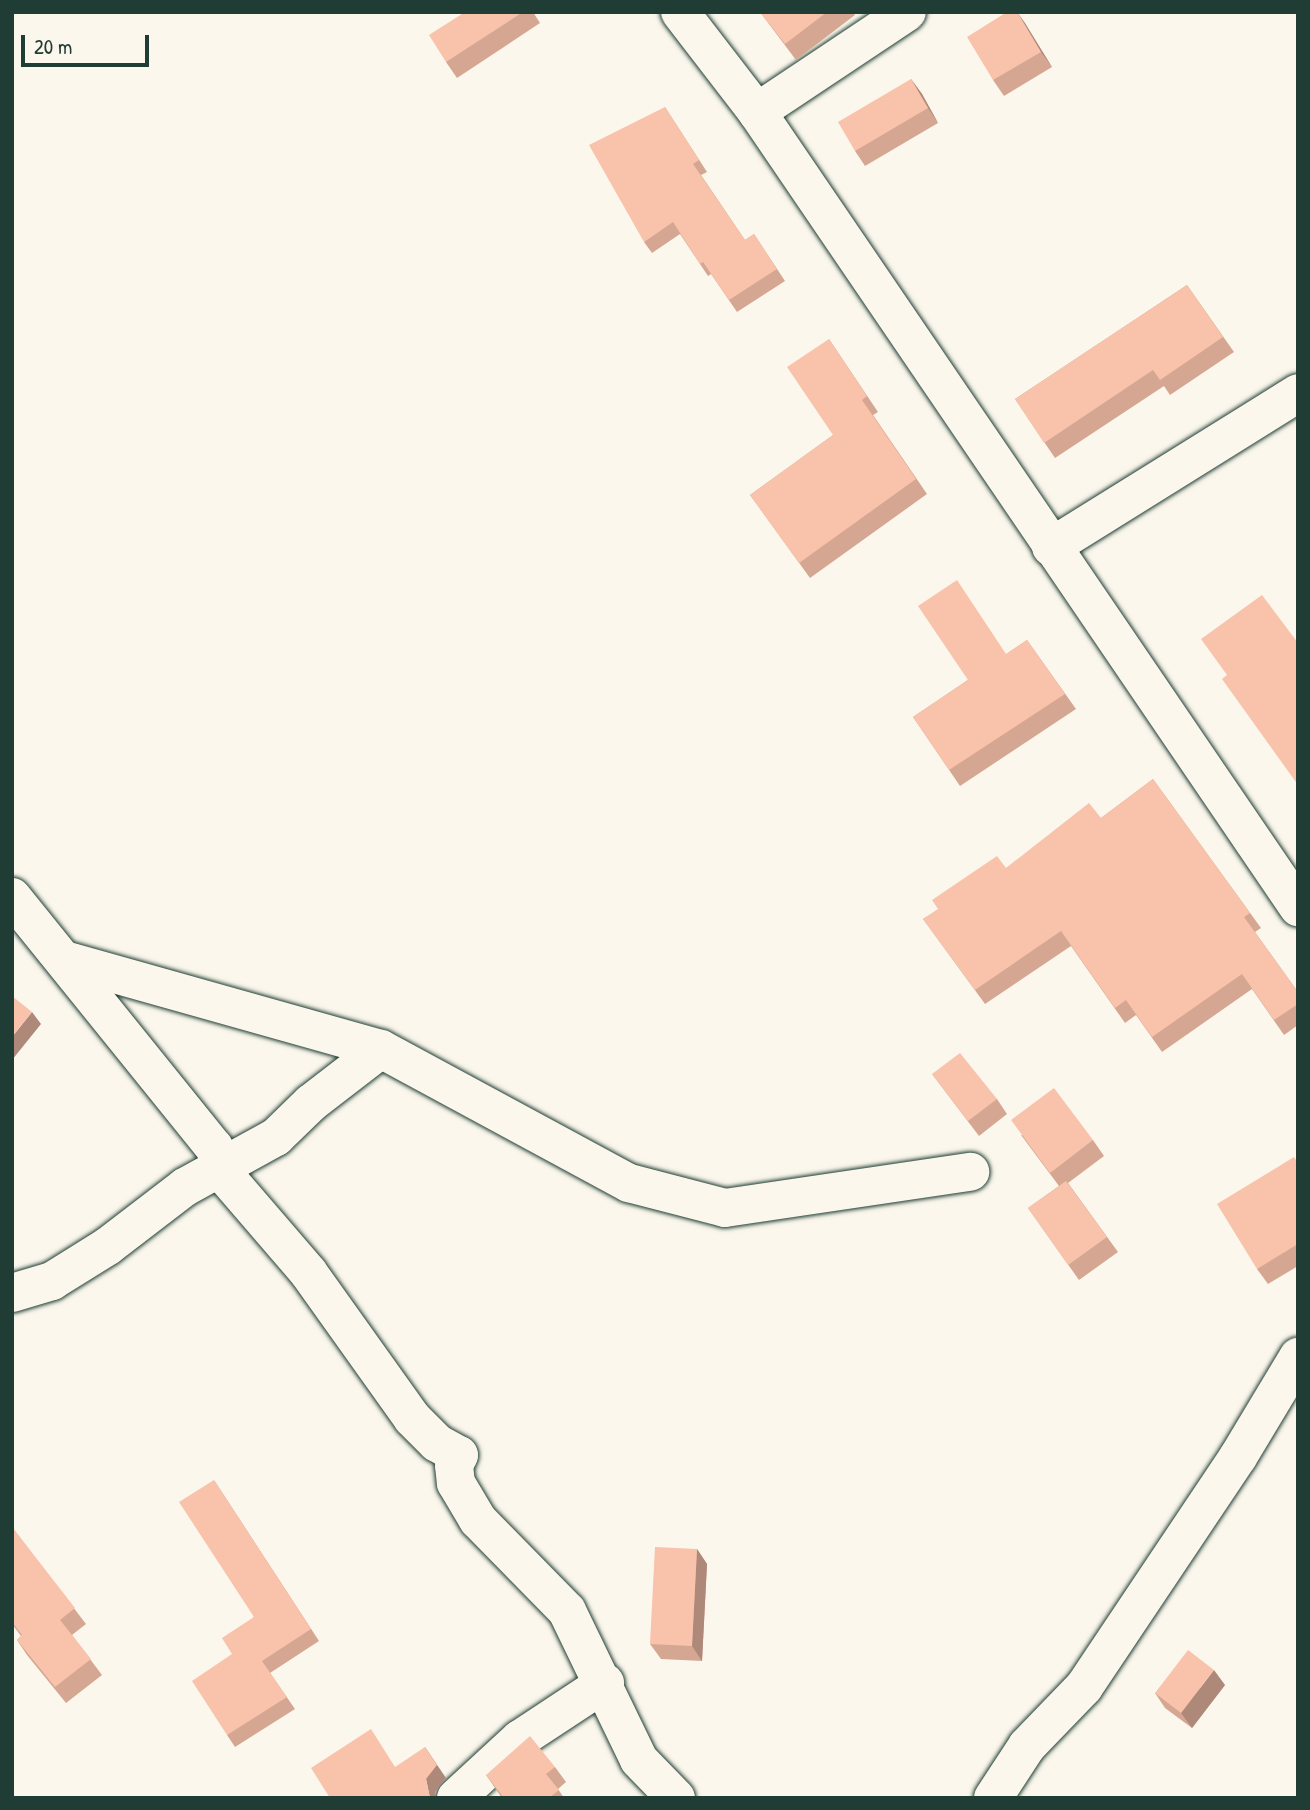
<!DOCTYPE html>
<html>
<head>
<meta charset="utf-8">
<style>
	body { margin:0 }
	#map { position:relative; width:1310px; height:1810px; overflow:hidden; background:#fbf7ec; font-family:"Patrick Hand",sans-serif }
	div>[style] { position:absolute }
	.roads { filter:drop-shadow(0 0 2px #1f3d34) drop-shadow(0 0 2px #1f3d34) }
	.minor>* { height:38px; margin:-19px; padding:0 19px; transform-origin:19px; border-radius:19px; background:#fbf7ec }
	.wall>* { inset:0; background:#d5a793 }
	.shaded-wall>* { inset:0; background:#ae8878 }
	.building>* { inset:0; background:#f8c2ab }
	span { translate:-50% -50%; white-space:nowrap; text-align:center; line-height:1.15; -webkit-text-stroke:5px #fbf7ec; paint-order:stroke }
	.frame { position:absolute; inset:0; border:14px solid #1f3d34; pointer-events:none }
	.scale { position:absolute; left:21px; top:35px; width:128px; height:32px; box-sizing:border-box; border:4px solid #1f3d34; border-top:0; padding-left:9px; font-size:21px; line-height:24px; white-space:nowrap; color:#1f3d34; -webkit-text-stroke:5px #fbf7ec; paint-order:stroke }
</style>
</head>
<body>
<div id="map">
	<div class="roads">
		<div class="minor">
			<i style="left:680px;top:12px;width:126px;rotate:52.4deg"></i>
			<i style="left:757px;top:112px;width:962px;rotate:55.76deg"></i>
			<i style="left:757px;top:112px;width:180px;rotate:-33.7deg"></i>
			<i style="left:1051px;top:547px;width:291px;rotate:-31.9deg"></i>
			<i style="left:12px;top:897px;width:321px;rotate:51.1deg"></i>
			<i style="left:214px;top:1147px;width:35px;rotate:66deg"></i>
			<i style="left:228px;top:1179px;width:123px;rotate:49.3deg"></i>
			<i style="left:308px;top:1272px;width:179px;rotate:54.5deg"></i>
			<i style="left:412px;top:1418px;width:35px;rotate:45deg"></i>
			<i style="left:437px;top:1443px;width:25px;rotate:29deg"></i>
			<i style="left:459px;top:1455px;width:11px;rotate:117deg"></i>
			<i style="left:454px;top:1465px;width:18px;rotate:84deg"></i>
			<i style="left:456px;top:1483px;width:43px;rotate:59.3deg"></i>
			<i style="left:478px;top:1520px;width:127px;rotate:45.6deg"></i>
			<i style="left:567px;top:1611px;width:165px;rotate:64.2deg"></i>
			<i style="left:639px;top:1760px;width:53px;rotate:45.8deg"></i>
			<i style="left:68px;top:961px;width:325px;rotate:15.7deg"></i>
			<i style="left:381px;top:1049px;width:282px;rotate:28.4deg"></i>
			<i style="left:629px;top:1183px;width:99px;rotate:14.6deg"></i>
			<i style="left:725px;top:1208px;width:248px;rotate:-8.4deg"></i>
			<i style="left:12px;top:1293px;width:42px;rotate:-16.7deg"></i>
			<i style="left:52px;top:1281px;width:66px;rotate:-32deg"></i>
			<i style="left:108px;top:1246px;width:97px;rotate:-37.5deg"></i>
			<i style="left:185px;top:1187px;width:104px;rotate:-28.8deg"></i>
			<i style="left:276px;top:1137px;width:49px;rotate:-44.2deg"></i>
			<i style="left:311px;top:1103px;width:88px;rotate:-37.6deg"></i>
			<i style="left:456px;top:1798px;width:87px;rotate:-42.7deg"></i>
			<i style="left:520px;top:1739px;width:102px;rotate:-33.4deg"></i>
			<i style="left:993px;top:1798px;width:62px;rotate:-56.8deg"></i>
			<i style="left:1027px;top:1746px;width:82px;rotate:-46deg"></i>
			<i style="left:1084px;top:1687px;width:277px;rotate:-56.2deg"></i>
			<i style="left:1238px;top:1457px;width:117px;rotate:-59deg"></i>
		</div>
	</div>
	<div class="wall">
		<i style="clip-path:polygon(465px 12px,533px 12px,540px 23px,457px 78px,446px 62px)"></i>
		<i style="clip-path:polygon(760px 12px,853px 12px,855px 15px,796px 60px)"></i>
		<i style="clip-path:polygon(1017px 12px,1052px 67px,1004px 96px,993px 80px)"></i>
		<i style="clip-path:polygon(911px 79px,922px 94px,938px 123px,865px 166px,855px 151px)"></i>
		<i style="clip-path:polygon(665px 107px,707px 172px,701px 175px,745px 240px,754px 234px,785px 281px,737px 312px,711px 274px,708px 276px,680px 234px,652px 253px,644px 242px)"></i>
		<i style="clip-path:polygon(1187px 285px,1234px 352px,1170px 395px,1164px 386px,1055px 458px,1015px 399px)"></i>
		<i style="clip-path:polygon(829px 339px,878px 412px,873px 415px,927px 494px,810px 578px,750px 495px,833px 435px)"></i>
		<i style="clip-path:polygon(1027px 640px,1076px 709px,960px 786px,913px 717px)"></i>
		<i style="clip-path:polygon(1153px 779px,1261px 928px,1255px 932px,1298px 992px,1298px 1025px,1284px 1035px,1252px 989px,1162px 1052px,1136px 1015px,1125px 1023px,1071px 946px,985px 1004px,923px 919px,1006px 868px,1101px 818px)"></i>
		<i style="clip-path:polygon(932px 1074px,997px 1099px,1007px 1114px,979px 1136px)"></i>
		<i style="clip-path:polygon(1021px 1135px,1093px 1140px,1104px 1156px,1068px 1183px,1118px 1252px,1079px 1280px,1028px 1208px,1059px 1186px)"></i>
		<i style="clip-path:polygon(1298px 1162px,1298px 1266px,1268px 1284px,1257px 1269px)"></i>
		<i style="clip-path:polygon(214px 1480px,319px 1641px,270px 1673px,295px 1709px,235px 1747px,227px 1735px,232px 1654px,254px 1617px)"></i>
		<i style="clip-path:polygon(12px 1527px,86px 1624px,72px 1635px,102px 1675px,66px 1703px,27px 1655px,17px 1640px,21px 1636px,12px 1624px)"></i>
		<i style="clip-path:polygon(697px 1549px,707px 1564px,702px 1661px,661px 1659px,650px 1644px)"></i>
		<i style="clip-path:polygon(1225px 1685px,1192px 1728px,1165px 1708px,1155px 1693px)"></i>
		<i style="clip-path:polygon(555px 1767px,566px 1782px,558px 1789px,564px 1798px,502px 1798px,486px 1775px)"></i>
	</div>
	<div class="shaded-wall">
		<i style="clip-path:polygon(1017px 12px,1025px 23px,1052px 67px,1041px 52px)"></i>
		<i style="clip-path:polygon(911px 79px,922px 94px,938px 123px,928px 108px)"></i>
		<i style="clip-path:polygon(32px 1012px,41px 1024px,12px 1060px,12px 1037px)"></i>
		<i style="clip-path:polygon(697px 1549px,707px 1564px,702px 1661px,692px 1646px)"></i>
		<i style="clip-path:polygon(1214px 1670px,1225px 1685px,1192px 1728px,1181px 1713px)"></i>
		<i style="clip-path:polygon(425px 1747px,446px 1778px,435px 1792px,436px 1798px,430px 1798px,426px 1779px)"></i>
	</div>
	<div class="building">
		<i style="clip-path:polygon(465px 12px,523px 12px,446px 62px,429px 35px)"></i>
		<i style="clip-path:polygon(760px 12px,827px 12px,785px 44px)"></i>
		<i style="clip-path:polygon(1007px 12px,1017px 12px,1041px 52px,993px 80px,967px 37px)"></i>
		<i style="clip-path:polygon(911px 79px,928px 108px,855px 151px,838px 122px)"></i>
		<i style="clip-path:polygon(665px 107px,699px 160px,693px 164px,745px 240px,754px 234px,777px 269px,729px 300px,703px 262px,700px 264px,673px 222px,644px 242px,589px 145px)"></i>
		<i style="clip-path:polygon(1187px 285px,1223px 337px,1160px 380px,1153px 370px,1044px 443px,1015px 399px)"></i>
		<i style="clip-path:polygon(829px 339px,867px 396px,862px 400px,916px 479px,799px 563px,750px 495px,833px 435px,787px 367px)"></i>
		<i style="clip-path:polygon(957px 580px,1006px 654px,1027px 640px,1065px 694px,949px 770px,913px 717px,968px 680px,918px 606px)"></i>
		<i style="clip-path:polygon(1262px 595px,1298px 643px,1298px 785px,1222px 679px,1227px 675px,1201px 639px)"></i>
		<i style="clip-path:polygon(1153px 779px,1250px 913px,1244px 917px,1298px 992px,1298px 1004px,1274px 1020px,1242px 974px,1152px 1037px,1126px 1000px,1115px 1008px,1061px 931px,975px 990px,923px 919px,938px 909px,932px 900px,997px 856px,1006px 868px,1089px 803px,1101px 818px)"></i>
		<i style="clip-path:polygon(12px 996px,32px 1012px,12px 1037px)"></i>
		<i style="clip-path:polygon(960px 1053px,997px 1099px,968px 1121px,932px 1074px)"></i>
		<i style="clip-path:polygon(1054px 1088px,1093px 1140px,1050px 1173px,1011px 1120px)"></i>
		<i style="clip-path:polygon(1294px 1157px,1298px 1163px,1298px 1244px,1257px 1269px,1217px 1204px)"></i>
		<i style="clip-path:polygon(1066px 1181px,1107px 1237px,1068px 1265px,1028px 1208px)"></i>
		<i style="clip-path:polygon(214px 1480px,311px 1629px,262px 1661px,287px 1697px,227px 1735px,192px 1681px,232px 1654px,222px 1638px,254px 1617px,179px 1502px)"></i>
		<i style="clip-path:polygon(12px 1527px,75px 1608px,60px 1620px,91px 1659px,55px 1687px,17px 1640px,22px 1635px,12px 1622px)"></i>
		<i style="clip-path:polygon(655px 1547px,697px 1549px,692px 1646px,650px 1644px)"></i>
		<i style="clip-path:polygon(1188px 1650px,1214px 1670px,1181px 1713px,1155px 1693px)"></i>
		<i style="clip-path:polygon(371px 1729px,395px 1767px,425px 1747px,437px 1765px,426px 1779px,430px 1798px,330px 1798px,311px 1768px)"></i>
		<i style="clip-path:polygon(530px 1736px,555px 1767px,546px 1774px,559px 1790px,549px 1798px,504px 1798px,486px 1775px)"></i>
	</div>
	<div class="frame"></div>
	<div class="scale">20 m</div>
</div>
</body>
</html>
